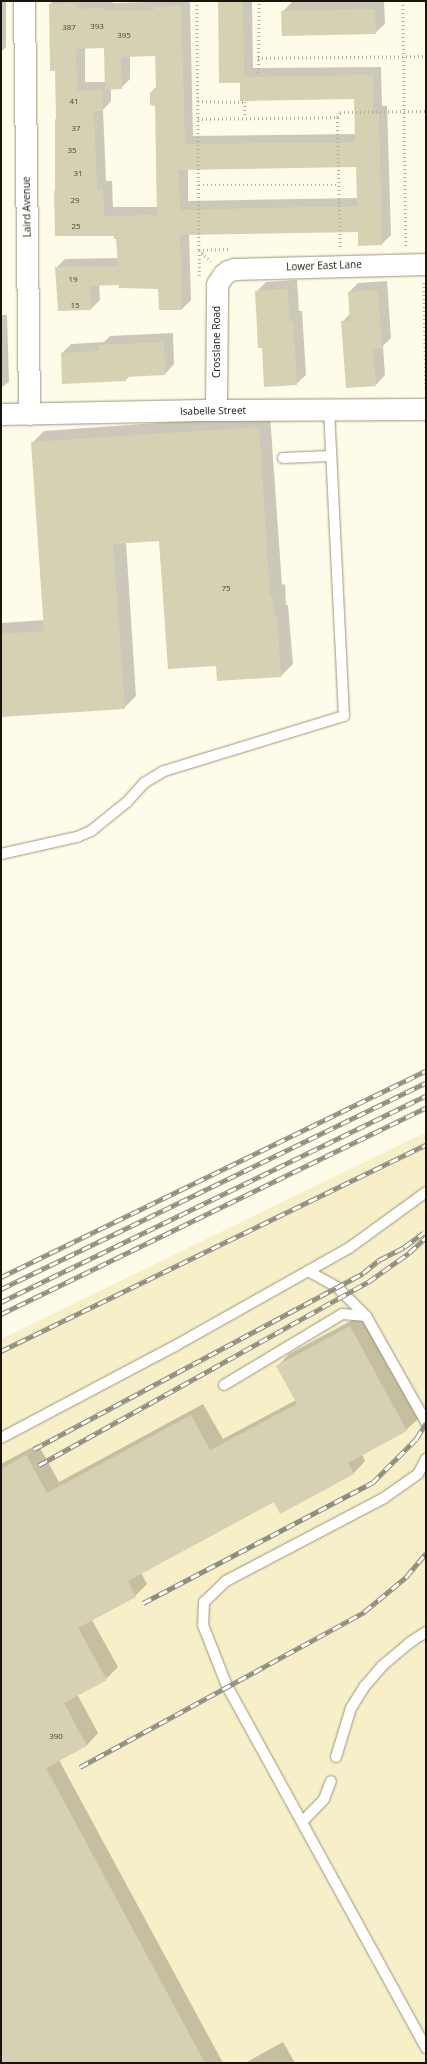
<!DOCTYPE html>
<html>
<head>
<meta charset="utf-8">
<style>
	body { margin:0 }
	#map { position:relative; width:427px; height:2064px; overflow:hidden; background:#fefbe8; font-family:"Open Sans",sans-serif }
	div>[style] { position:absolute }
	.built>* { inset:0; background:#f7efc8 }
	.shadow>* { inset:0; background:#0003 }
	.building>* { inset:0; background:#d7d1b3 }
	.path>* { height:2.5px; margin-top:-1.25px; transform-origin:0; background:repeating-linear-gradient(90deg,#b3b1a0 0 1px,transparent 0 4px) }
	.roads { filter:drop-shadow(0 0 1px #9c9679) drop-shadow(0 0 1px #9c9679) }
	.service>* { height:10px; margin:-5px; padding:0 5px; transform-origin:5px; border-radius:5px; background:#fff }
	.minor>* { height:21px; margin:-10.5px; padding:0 10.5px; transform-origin:10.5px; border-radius:10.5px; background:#fff }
	.rail>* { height:4.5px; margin-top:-2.25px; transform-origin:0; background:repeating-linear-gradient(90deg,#fff 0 9px,#8f8d7e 0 18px); box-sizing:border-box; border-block:1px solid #8f8d7e }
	span { translate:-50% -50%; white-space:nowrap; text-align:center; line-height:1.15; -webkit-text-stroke:3px #fff; paint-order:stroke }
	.number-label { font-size:8px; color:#474434 }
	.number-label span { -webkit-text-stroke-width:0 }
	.street-label { font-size:10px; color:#17150a }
	.frame { position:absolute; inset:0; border:2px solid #17150a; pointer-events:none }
</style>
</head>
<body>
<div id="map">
	<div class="built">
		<i style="clip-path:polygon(426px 1132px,426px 2063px,1px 2063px,1px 1339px)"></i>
	</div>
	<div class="shadow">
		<i style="clip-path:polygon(1px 1px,6px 1px,6px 47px,1px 52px)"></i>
		<i style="clip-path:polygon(evenodd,53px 1px,113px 1px,113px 3px,190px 1px,193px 136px,356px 134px,355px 98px,241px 82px,219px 1px,252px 1px,253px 68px,381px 67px,382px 106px,387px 106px,391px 235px,382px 244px,359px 245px,359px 231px,189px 234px,191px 300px,182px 309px,159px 288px,120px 284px,99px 284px,100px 300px,91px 309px,56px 268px,65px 259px,118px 258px,117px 238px,56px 190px,56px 70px,50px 4px,53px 1px,105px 47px,106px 82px,85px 82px,85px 48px,105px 47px,53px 1px,156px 55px,157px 86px,151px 92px,156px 105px,157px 207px,113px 207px,112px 181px,106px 181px,103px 110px,111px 101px,111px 88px,121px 88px,130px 79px,130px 56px,156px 55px,53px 1px,357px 166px,358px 198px,188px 201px,188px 168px,357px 166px)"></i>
		<i style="clip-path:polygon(384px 1px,385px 24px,375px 33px,282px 12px,292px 2px)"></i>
		<i style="clip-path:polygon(1px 209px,2px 228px,1px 229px)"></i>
		<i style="clip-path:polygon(1px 276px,2px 315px,7px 315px,9px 382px,1px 388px)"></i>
		<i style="clip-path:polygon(297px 280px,299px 311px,302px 311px,306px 375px,296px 384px,263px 347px,256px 292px,266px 282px)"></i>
		<i style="clip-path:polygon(387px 281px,391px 338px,383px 346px,385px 375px,376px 385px,342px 322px,350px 314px,349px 292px,358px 283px)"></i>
		<i style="clip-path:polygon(173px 333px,174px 364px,165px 374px,130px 376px,125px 380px,62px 353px,71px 344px,104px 342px,110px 336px)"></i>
		<i style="clip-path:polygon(270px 415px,282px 585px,285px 584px,286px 605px,288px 605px,293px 664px,281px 676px,217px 665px,159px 540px,126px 542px,136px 696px,124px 708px,1px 716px,1px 623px,45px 620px,32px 443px,44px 431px)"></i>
		<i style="clip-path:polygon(362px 1315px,418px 1419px,406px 1430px,362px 1454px,365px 1461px,354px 1473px,281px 1513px,275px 1501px,141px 1573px,147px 1584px,135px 1596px,92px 1620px,118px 1667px,106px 1679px,77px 1694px,98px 1733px,87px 1745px,59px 1760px,223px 2063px,1px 2063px,1px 1464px,38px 1444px,59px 1482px,203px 1404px,223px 1439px,296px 1400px,278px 1366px,289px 1354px)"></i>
		<i style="clip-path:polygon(283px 2042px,295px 2063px,245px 2063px)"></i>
	</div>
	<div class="building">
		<i style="clip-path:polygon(evenodd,218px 1px,243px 1px,244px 77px,373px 75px,373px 114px,379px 114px,382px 245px,358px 246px,358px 232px,180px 235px,182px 310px,159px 310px,158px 289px,119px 288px,119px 285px,90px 286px,91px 310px,58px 311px,55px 267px,118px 266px,116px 239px,114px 239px,114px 236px,55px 236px,54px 191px,55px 191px,55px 119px,56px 119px,55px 71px,50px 71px,49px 4px,76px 3px,76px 9px,104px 8px,104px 11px,154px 10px,154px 7px,181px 6px,185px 144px,355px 142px,354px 99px,240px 101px,240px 83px,219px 83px,218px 1px,104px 48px,105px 90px,122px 89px,121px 57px,155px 56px,156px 91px,150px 92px,150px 105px,155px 106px,157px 215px,104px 216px,103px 189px,97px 190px,94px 111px,103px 111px,102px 90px,77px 91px,76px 49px,104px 48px,218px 1px,356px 167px,357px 206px,180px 210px,179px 170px,356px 167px)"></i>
		<i style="clip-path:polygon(375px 9px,376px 34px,282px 36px,281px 11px)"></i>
		<i style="clip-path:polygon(288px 289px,289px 321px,293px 321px,297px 385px,264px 387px,262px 348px,258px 348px,255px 291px)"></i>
		<i style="clip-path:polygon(378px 290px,382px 348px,373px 349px,376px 386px,346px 388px,341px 321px,350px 321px,348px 292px)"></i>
		<i style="clip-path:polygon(164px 342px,165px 375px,126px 377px,126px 381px,62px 384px,61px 353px,99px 351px,99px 345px)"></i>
		<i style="clip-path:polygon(259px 427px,270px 596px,273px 596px,274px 616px,277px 616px,281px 677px,217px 681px,216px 666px,168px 669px,159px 541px,113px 544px,125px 709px,1px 717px,1px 634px,44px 631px,31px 442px)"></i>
		<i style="clip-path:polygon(350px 1326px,407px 1431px,348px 1463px,354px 1474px,280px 1514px,274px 1502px,128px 1581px,136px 1597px,78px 1628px,107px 1680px,64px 1703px,87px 1746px,46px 1768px,205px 2063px,1px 2063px,1px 1469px,26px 1455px,47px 1493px,191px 1415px,210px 1450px,297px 1404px,276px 1366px)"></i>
	</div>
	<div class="path">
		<i style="left:197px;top:1px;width:249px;rotate:89.5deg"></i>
		<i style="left:199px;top:250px;width:16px;rotate:43deg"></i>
		<i style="left:403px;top:1px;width:245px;rotate:89.3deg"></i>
		<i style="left:258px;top:58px;width:168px;rotate:-0.7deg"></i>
		<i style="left:258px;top:73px;width:72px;rotate:-89.2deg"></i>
		<i style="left:198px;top:101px;width:47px;rotate:1.2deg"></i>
		<i style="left:245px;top:102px;width:15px;rotate:90deg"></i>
		<i style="left:198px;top:119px;width:139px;rotate:-0.8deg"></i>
		<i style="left:199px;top:185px;width:140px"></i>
		<i style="left:340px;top:247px;width:130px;rotate:-91.3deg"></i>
		<i style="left:337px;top:117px;width:6px;rotate:-59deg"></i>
		<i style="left:340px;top:112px;width:86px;rotate:-0.7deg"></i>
		<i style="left:199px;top:276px;width:26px;rotate:-90deg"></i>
		<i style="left:199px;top:250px;width:29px;rotate:-2deg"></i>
		<i style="left:424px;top:283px;width:107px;rotate:88.9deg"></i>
	</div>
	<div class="roads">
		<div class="service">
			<i style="left:283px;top:458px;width:48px;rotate:-2.4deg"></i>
			<i style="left:1px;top:854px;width:78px;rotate:-12.6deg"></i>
			<i style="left:77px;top:837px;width:15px;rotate:-23deg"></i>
			<i style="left:91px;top:831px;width:46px;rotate:-38.9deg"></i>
			<i style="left:127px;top:802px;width:25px;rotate:-48deg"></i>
			<i style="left:144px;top:783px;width:23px;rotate:-31deg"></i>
			<i style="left:164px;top:771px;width:188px;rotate:-17deg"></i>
			<i style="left:344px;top:716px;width:306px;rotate:-92.8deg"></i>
			<i style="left:308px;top:1271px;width:33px;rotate:29deg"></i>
			<i style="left:337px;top:1287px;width:41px;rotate:45deg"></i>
			<i style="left:224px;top:1385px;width:138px;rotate:-31deg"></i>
			<i style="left:342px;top:1314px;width:24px;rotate:5deg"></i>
			<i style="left:366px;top:1316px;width:122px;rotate:60.5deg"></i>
			<i style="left:1px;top:1438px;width:197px;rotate:-27.9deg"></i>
			<i style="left:175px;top:1346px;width:200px;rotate:-29.4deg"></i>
			<i style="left:349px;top:1248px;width:95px;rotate:-36deg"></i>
			<i style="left:426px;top:1459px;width:17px;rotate:118deg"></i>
			<i style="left:418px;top:1474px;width:42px;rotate:144.8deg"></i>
			<i style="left:384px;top:1498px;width:178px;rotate:152.3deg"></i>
			<i style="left:226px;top:1581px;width:30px;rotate:136deg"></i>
			<i style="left:204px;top:1602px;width:23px;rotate:92deg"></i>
			<i style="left:203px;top:1625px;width:66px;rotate:68.5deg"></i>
			<i style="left:227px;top:1686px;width:413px;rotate:61.2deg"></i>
			<i style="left:336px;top:1757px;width:51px;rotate:-73deg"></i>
			<i style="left:351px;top:1708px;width:25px;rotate:-58deg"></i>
			<i style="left:364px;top:1687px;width:28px;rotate:-49deg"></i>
			<i style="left:382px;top:1666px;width:35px;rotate:-40deg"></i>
			<i style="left:409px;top:1643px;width:20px;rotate:-33deg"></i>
			<i style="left:303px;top:1821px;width:30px;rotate:-46deg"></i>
			<i style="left:324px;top:1799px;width:19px;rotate:-69deg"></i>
		</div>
		<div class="minor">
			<i style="left:24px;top:1px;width:413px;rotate:89.3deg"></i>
			<i style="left:216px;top:410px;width:126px;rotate:-89.5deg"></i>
			<i style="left:217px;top:284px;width:11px;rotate:-56deg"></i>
			<i style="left:223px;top:275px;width:6px;rotate:-39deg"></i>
			<i style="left:228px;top:271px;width:6px;rotate:-18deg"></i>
			<i style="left:234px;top:269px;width:192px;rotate:-1.5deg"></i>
			<i style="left:1px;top:414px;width:215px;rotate:-1.1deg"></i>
			<i style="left:216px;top:410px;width:210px;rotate:-0.3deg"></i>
		</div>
	</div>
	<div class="rail">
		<i style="left:1px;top:1277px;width:472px;rotate:-25.9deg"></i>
		<i style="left:1px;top:1289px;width:472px;rotate:-25.9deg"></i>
		<i style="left:1px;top:1302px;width:472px;rotate:-25.9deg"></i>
		<i style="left:1px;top:1314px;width:472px;rotate:-25.9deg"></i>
		<i style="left:1px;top:1351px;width:472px;rotate:-25.9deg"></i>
		<i style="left:34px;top:1449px;width:373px;rotate:-28.1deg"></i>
		<i style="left:363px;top:1273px;width:21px;rotate:-39deg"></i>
		<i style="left:379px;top:1260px;width:28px;rotate:-27deg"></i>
		<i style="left:404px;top:1247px;width:24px;rotate:-36deg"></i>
		<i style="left:39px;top:1465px;width:376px;rotate:-29.1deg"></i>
		<i style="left:368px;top:1282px;width:50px;rotate:-35.3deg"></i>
		<i style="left:409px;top:1253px;width:23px;rotate:-43deg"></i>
		<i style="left:143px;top:1603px;width:259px;rotate:-27.7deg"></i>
		<i style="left:372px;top:1483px;width:62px;rotate:-45deg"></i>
		<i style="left:416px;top:1439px;width:19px;rotate:-58deg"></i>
		<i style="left:80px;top:1767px;width:324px;rotate:-28.6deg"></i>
		<i style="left:364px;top:1612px;width:55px;rotate:-39.8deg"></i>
		<i style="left:406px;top:1577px;width:31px;rotate:-50deg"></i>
	</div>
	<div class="number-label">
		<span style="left:97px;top:26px">393</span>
		<span style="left:69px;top:27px">387</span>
		<span style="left:124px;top:35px">395</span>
		<span style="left:74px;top:101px">41</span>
		<span style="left:76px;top:128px">37</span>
		<span style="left:72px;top:150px">35</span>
		<span style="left:78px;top:173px">31</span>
		<span style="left:75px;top:200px">29</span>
		<span style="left:76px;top:226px">25</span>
		<span style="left:73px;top:279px">19</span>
		<span style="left:75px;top:305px">15</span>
		<span style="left:226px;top:588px">75</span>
		<span style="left:56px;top:1736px">390</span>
	</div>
	<div class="street-label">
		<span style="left:27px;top:207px;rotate:-91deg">Laird Avenue</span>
		<span style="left:324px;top:266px;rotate:-2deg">Lower East Lane</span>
		<span style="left:217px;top:342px;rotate:-90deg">Crosslane Road</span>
		<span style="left:213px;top:411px;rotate:-1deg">Isabelle Street</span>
	</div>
	<div class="frame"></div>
</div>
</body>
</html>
